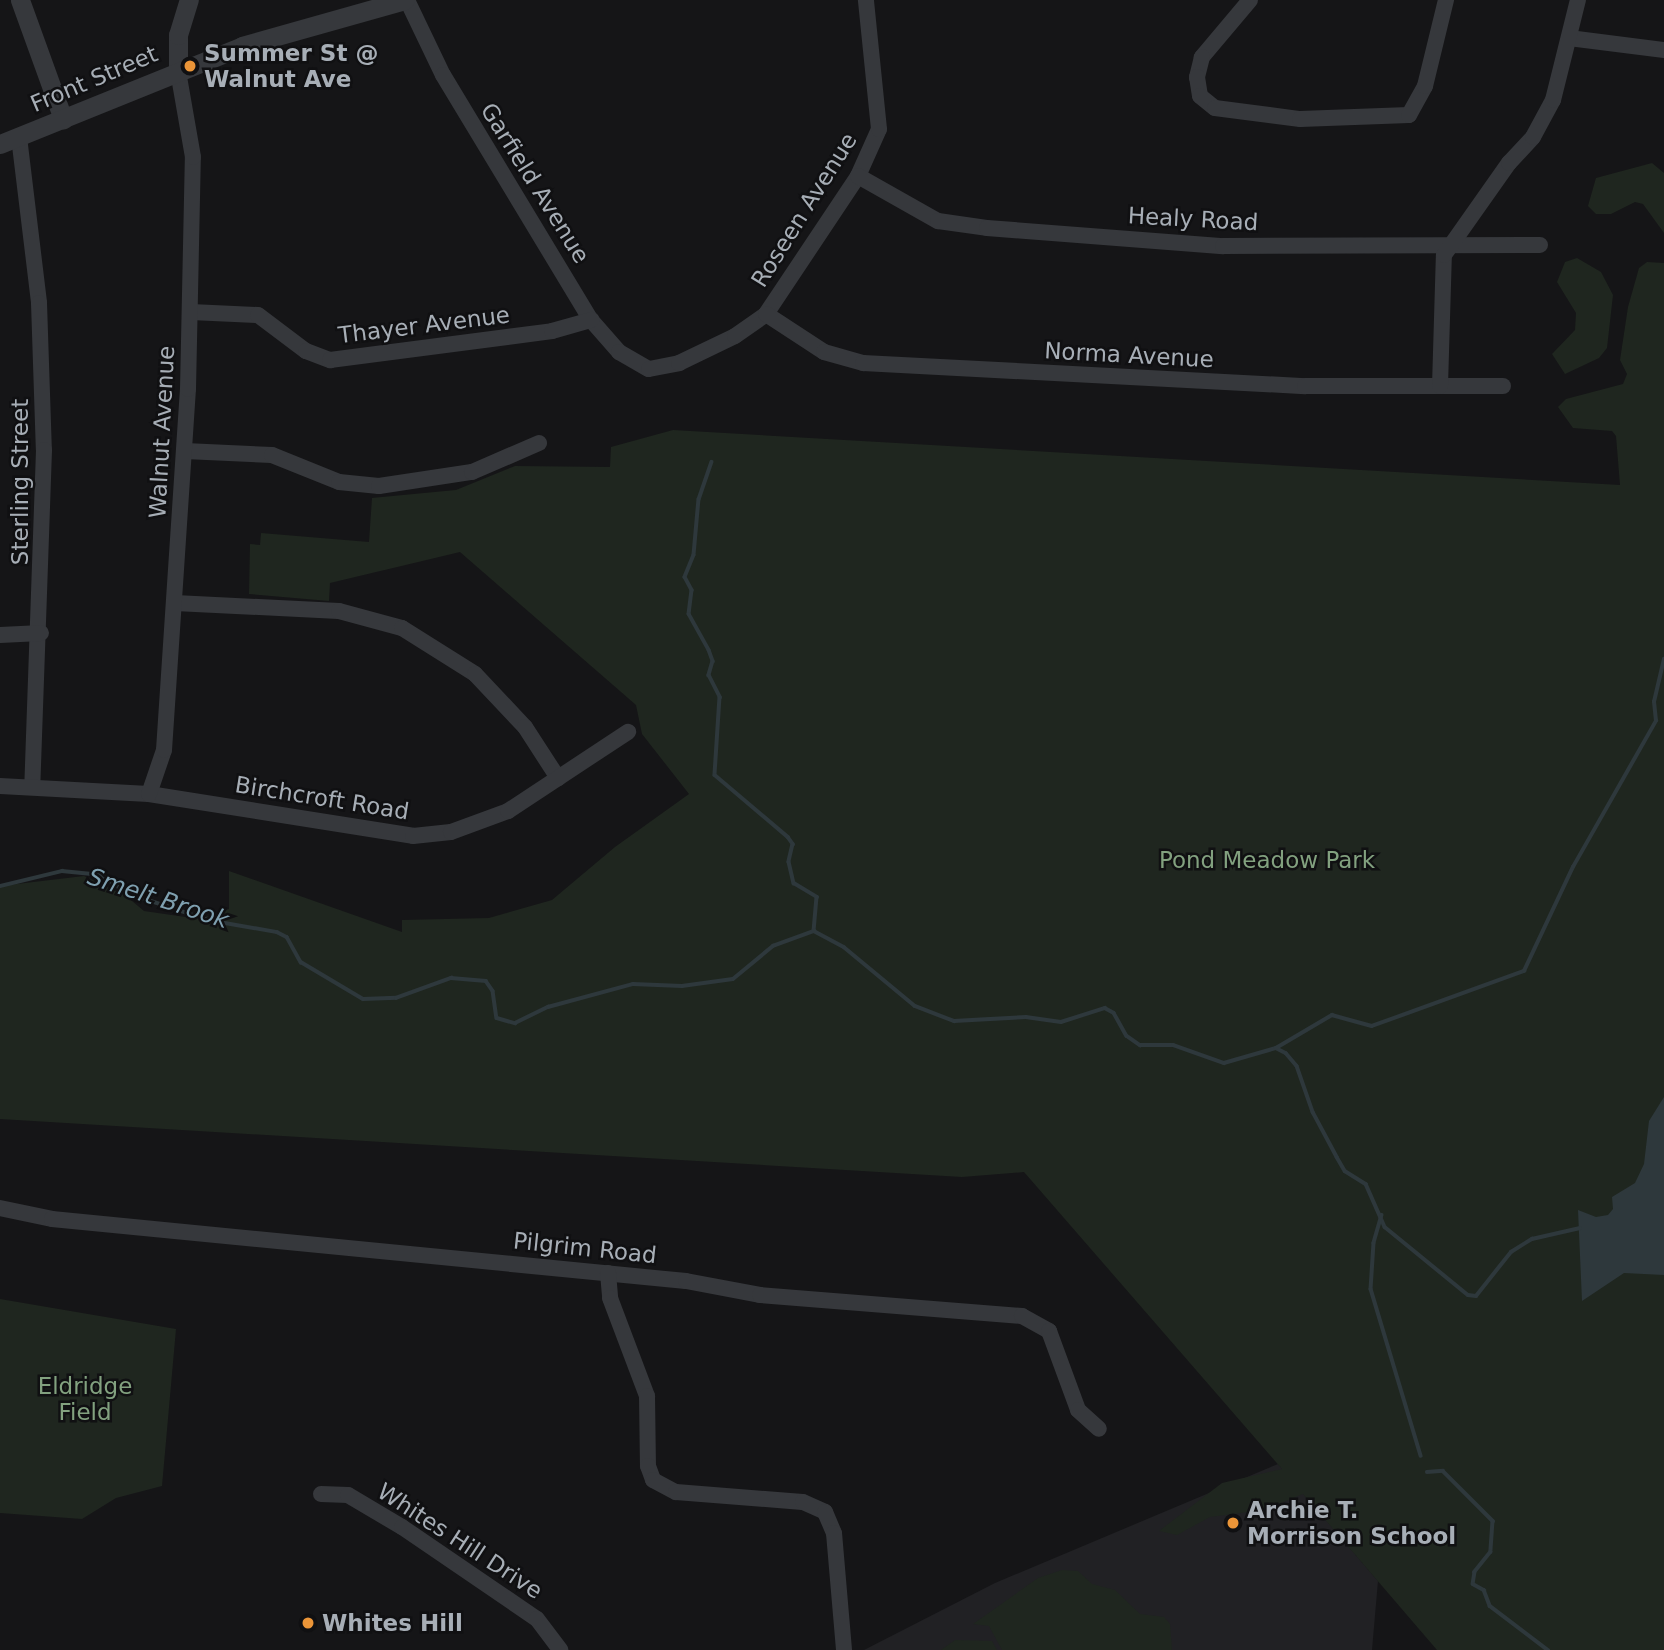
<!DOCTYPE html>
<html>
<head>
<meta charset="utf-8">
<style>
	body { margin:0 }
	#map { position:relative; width:1664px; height:1650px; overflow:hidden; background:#151517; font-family:"DejaVu Sans",sans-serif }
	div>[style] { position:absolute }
	.built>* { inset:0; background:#212124 }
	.green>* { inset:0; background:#1f261f }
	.water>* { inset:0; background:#2e383c }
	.stream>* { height:3.5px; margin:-1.75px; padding:0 1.75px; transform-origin:1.75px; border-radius:1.75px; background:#2e383c }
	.minor>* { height:16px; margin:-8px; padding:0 8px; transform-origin:8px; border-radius:8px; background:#36383c }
	.tertiary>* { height:19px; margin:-9.5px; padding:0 9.5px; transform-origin:9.5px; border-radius:9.5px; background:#36383c }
	.dots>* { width:19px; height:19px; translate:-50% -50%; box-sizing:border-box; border:4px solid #101012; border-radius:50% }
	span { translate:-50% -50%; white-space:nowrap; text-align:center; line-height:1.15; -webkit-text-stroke:5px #101012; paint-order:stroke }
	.poi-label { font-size:23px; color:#a7aeb6; font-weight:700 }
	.left { translate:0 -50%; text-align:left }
	.street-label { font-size:23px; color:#a7aeb6 }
	.park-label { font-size:23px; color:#82a17f }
	.water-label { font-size:24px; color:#7fa0b0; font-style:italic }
</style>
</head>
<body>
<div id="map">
	<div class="built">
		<i style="clip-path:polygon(1278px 1464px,1378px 1581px,1372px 1650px,864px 1650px,995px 1583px)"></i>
	</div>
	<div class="green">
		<i style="clip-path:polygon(1652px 163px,1664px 173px,1664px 233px,1643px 204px,1635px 202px,1611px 214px,1596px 214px,1588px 206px,1596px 178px)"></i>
		<i style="clip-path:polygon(1577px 258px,1601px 272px,1613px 295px,1607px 348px,1599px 358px,1565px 374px,1552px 354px,1575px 330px,1576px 313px,1557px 282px,1565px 262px)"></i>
		<i style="clip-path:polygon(1647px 262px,1664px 263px,1664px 1650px,1437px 1650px,1303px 1494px,1264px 1510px,1210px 1517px,1177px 1535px,1159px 1531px,1222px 1483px,1282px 1469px,1024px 1172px,962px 1177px,0 1119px,0 886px,84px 876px,126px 896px,144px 911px,199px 919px,229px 909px,229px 871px,402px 932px,402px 920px,489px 918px,552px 900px,615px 847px,689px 794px,642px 734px,636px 705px,460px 552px,330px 583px,329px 601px,249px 594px,250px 544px,260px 545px,261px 533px,369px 542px,372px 498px,456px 490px,515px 466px,610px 467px,611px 447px,673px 430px,1620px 485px,1616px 436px,1612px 431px,1573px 428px,1558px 407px,1566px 399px,1623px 384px,1627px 374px,1620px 360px,1628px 307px,1639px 268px)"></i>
		<i style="clip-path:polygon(0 1299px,176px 1329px,162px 1486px,116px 1498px,82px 1519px,0 1513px)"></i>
		<i style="clip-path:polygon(1062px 1570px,1078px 1571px,1092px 1584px,1115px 1590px,1140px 1614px,1164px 1617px,1170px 1624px,1172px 1650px,1002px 1650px,989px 1626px,973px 1624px,1038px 1578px)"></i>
		<i style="clip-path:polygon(955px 1640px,992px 1641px,997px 1650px,941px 1650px)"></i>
	</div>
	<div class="water">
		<i style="clip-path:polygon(1664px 1097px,1664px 1275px,1624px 1273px,1582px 1301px,1578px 1210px,1596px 1217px,1608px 1215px,1613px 1209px,1612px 1197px,1635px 1183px,1644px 1164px,1649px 1121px)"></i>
	</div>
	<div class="stream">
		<i style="left:712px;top:462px;width:39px;rotate:109deg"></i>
		<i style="left:699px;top:499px;width:56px;rotate:95.1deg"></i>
		<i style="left:694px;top:555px;width:24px;rotate:112deg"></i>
		<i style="left:685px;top:577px;width:15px;rotate:62deg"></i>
		<i style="left:692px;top:590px;width:24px;rotate:97deg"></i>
		<i style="left:689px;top:614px;width:41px;rotate:60.9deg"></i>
		<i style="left:709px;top:650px;width:12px;rotate:70deg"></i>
		<i style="left:713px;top:661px;width:15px;rotate:106deg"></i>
		<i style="left:709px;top:675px;width:25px;rotate:63deg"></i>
		<i style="left:720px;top:697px;width:78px;rotate:93.7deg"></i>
		<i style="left:715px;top:775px;width:96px;rotate:40.3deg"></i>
		<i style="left:788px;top:837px;width:9px;rotate:54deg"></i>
		<i style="left:793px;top:844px;width:18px;rotate:103deg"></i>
		<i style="left:789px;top:862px;width:22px;rotate:77deg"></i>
		<i style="left:794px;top:883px;width:27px;rotate:31deg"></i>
		<i style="left:817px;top:897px;width:33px;rotate:95deg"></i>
		<i style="left:0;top:886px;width:64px;rotate:-13.6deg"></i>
		<i style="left:62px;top:871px;width:40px;rotate:5.7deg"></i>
		<i style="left:102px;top:875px;width:31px;rotate:36deg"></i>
		<i style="left:127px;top:893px;width:85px;rotate:18.4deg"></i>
		<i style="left:208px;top:920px;width:70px;rotate:9.9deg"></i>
		<i style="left:277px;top:932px;width:11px;rotate:27deg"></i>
		<i style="left:287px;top:937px;width:29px;rotate:61deg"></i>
		<i style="left:301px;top:962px;width:72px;rotate:30.8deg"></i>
		<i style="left:363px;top:999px;width:33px;rotate:-2deg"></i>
		<i style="left:396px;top:998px;width:59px;rotate:-20deg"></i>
		<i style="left:451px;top:978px;width:35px;rotate:5deg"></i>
		<i style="left:486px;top:981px;width:12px;rotate:55deg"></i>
		<i style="left:493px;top:991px;width:27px;rotate:82deg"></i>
		<i style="left:497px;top:1018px;width:19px;rotate:16deg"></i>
		<i style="left:515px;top:1023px;width:37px;rotate:-26deg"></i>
		<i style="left:548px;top:1007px;width:88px;rotate:-15.1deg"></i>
		<i style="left:633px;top:984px;width:49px;rotate:2.3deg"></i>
		<i style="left:682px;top:986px;width:51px;rotate:-7.8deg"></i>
		<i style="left:733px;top:979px;width:52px;rotate:-39.5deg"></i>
		<i style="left:773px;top:946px;width:44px;rotate:-20.1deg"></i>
		<i style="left:814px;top:931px;width:34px;rotate:28deg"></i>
		<i style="left:844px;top:947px;width:92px;rotate:39.7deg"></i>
		<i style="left:915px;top:1006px;width:42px;rotate:21deg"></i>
		<i style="left:954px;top:1021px;width:72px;rotate:-3.2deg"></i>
		<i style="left:1026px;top:1017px;width:35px;rotate:8deg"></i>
		<i style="left:1061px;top:1022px;width:46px;rotate:-17.7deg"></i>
		<i style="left:1105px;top:1008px;width:10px;rotate:29deg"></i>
		<i style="left:1114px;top:1013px;width:26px;rotate:61deg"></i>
		<i style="left:1127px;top:1036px;width:16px;rotate:35deg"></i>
		<i style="left:1140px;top:1045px;width:33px"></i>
		<i style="left:1173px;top:1045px;width:54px;rotate:19.4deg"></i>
		<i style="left:1224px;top:1063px;width:54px;rotate:-16.1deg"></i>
		<i style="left:1276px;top:1048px;width:11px;rotate:27deg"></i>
		<i style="left:1286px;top:1053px;width:17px;rotate:50deg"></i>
		<i style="left:1297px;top:1066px;width:49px;rotate:70.8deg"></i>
		<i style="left:1313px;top:1112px;width:51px;rotate:61.9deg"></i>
		<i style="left:1337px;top:1157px;width:16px;rotate:60deg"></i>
		<i style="left:1345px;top:1171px;width:25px;rotate:32deg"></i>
		<i style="left:1366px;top:1184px;width:47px;rotate:66.2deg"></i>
		<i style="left:1385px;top:1227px;width:107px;rotate:39.3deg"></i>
		<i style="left:1468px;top:1295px;width:8px;rotate:7deg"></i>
		<i style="left:1476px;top:1296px;width:56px;rotate:-51.5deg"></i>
		<i style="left:1511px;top:1252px;width:25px;rotate:-32deg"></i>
		<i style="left:1532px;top:1239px;width:49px;rotate:-12.9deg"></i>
		<i style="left:1276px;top:1048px;width:65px;rotate:-30.5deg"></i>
		<i style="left:1332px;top:1015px;width:41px;rotate:15.4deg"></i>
		<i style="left:1372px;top:1026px;width:162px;rotate:-19.9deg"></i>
		<i style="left:1524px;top:971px;width:115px;rotate:-64.8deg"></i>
		<i style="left:1573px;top:867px;width:168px;rotate:-60.4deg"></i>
		<i style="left:1656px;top:721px;width:19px;rotate:-96deg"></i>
		<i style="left:1654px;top:702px;width:44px;rotate:-76.9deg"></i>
		<i style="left:1382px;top:1215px;width:29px;rotate:106deg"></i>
		<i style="left:1374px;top:1243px;width:46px;rotate:93.7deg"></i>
		<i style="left:1371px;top:1289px;width:174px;rotate:73.3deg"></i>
		<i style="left:1427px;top:1472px;width:16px;rotate:-4deg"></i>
		<i style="left:1443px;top:1471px;width:71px;rotate:45deg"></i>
		<i style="left:1493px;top:1521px;width:31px;rotate:94deg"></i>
		<i style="left:1491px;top:1552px;width:26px;rotate:129deg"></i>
		<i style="left:1475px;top:1572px;width:12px;rotate:99deg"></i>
		<i style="left:1473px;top:1584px;width:13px;rotate:29deg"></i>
		<i style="left:1484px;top:1590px;width:17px;rotate:69deg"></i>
		<i style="left:1490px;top:1606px;width:73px;rotate:37.2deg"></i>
	</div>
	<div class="minor">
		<i style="left:407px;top:0;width:83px;rotate:64.4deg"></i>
		<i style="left:443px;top:75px;width:286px;rotate:58.9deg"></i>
		<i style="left:591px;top:320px;width:43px;rotate:48.8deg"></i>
		<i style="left:619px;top:352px;width:34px;rotate:30deg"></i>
		<i style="left:649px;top:369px;width:31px;rotate:-11deg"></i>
		<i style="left:679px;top:363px;width:62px;rotate:-25.7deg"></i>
		<i style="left:735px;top:336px;width:38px;rotate:-35deg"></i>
		<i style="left:766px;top:314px;width:166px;rotate:-56.3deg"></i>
		<i style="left:858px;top:176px;width:51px;rotate:-65.9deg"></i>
		<i style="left:879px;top:129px;width:130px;rotate:-95.8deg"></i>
		<i style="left:1250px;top:0;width:75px;rotate:130.1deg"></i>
		<i style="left:1202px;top:57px;width:21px;rotate:104deg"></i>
		<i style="left:1197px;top:77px;width:19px;rotate:81deg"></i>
		<i style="left:1200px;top:96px;width:19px;rotate:39deg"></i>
		<i style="left:1215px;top:108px;width:86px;rotate:7.4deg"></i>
		<i style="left:1300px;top:119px;width:109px;rotate:-2.1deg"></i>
		<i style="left:1409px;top:115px;width:33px;rotate:-61deg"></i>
		<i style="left:1425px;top:86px;width:89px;rotate:-76.3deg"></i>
		<i style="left:1569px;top:38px;width:96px;rotate:7.2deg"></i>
		<i style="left:19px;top:137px;width:167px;rotate:83.1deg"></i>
		<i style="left:39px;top:303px;width:147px;rotate:88.1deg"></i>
		<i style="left:44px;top:450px;width:337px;rotate:92deg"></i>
		<i style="left:858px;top:176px;width:92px;rotate:29.4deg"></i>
		<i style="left:938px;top:221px;width:49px;rotate:8.1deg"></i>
		<i style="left:987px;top:228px;width:237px;rotate:4.4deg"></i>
		<i style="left:1223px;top:246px;width:317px;rotate:-0.2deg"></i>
		<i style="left:191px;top:312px;width:67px;rotate:2.6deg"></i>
		<i style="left:258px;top:315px;width:60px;rotate:36.9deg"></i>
		<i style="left:306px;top:351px;width:26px;rotate:21deg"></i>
		<i style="left:330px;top:360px;width:224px;rotate:-7.4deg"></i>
		<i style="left:552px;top:331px;width:41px;rotate:-15.8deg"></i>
		<i style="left:766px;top:314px;width:69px;rotate:33.2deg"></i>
		<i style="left:824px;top:352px;width:41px;rotate:15.8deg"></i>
		<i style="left:863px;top:363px;width:443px;rotate:3deg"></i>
		<i style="left:1305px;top:386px;width:198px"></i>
		<i style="left:1440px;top:386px;width:131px;rotate:-88.3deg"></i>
		<i style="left:1444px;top:255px;width:113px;rotate:-54.8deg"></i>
		<i style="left:1509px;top:163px;width:35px;rotate:-47deg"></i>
		<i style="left:1533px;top:137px;width:42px;rotate:-61.6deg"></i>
		<i style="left:1553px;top:100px;width:103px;rotate:-76deg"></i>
		<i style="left:185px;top:451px;width:87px;rotate:2.6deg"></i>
		<i style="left:272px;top:455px;width:72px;rotate:21.9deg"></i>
		<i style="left:339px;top:482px;width:40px;rotate:5.7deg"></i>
		<i style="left:379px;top:486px;width:94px;rotate:-8.6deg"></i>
		<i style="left:472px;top:472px;width:73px;rotate:-23.4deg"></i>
		<i style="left:175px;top:603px;width:164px;rotate:2.8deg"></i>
		<i style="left:339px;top:611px;width:65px;rotate:15.1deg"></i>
		<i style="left:402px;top:628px;width:86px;rotate:32.2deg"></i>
		<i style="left:475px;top:674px;width:73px;rotate:46.7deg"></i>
		<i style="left:525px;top:727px;width:61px;rotate:57.1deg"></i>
		<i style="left:0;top:635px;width:41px;rotate:-2.8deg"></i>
		<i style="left:0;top:786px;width:149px;rotate:3.1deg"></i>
		<i style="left:149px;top:794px;width:267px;rotate:9deg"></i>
		<i style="left:413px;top:836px;width:38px;rotate:-6deg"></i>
		<i style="left:451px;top:832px;width:61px;rotate:-20.2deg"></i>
		<i style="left:508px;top:811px;width:144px;rotate:-33.4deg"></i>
		<i style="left:149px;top:794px;width:46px;rotate:-71.2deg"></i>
		<i style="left:164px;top:750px;width:362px;rotate:-86.2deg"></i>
		<i style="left:188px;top:389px;width:232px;rotate:-88.8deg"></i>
		<i style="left:193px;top:157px;width:87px;rotate:-99.9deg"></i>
		<i style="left:0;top:1208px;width:53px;rotate:11.9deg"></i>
		<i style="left:52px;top:1219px;width:637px;rotate:5.59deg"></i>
		<i style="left:686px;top:1281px;width:75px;rotate:10.7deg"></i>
		<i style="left:760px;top:1295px;width:263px;rotate:4.6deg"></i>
		<i style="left:1022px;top:1316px;width:31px;rotate:29deg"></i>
		<i style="left:1049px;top:1331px;width:84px;rotate:69.8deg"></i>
		<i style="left:1078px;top:1410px;width:28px;rotate:42deg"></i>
		<i style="left:608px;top:1273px;width:25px;rotate:85deg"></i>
		<i style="left:610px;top:1298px;width:105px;rotate:69.3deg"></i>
		<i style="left:647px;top:1396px;width:70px;rotate:89.2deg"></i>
		<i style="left:648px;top:1466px;width:15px;rotate:70deg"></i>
		<i style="left:653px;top:1480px;width:26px;rotate:28deg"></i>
		<i style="left:676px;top:1492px;width:127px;rotate:4.5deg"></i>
		<i style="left:803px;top:1502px;width:24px;rotate:24deg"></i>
		<i style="left:825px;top:1512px;width:23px;rotate:67deg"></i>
		<i style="left:834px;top:1533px;width:117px;rotate:85.1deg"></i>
		<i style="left:321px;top:1494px;width:27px;rotate:2deg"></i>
		<i style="left:348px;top:1495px;width:63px;rotate:30.7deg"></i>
		<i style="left:402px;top:1527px;width:163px;rotate:34.3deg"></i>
		<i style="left:537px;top:1619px;width:39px;rotate:53deg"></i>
	</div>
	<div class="tertiary">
		<i style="left:20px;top:0;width:127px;rotate:70.1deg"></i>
		<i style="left:178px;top:71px;width:36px;rotate:-90deg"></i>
		<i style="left:178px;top:35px;width:37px;rotate:-73deg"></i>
		<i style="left:0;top:144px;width:261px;rotate:-22deg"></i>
		<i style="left:242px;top:46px;width:169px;rotate:-15.8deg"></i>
	</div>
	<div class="dots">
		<i style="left:190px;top:66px;background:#eb9538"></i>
		<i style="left:1233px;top:1523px;background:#eb9538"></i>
		<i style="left:308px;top:1623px;background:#eb9538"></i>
	</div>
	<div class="poi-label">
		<span class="left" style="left:204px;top:66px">Summer St @<br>Walnut Ave</span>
		<span class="left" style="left:1247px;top:1523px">Archie T.<br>Morrison School</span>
		<span class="left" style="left:322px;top:1623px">Whites Hill</span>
	</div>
	<div class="street-label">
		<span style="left:94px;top:79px;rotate:-23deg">Front Street</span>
		<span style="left:535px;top:183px;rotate:58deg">Garfield Avenue</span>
		<span style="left:804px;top:210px;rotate:-58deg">Roseen Avenue</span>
		<span style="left:1193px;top:219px;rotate:3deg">Healy Road</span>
		<span style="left:424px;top:325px;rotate:-7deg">Thayer Avenue</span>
		<span style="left:1129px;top:355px;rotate:3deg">Norma Avenue</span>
		<span style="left:162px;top:432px;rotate:-87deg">Walnut Avenue</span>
		<span style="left:20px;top:482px;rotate:-90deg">Sterling Street</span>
		<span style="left:322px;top:798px;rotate:9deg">Birchcroft Road</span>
		<span style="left:585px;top:1248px;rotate:6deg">Pilgrim Road</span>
		<span style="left:460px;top:1541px;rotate:33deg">Whites Hill Drive</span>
	</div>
	<div class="park-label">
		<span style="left:1267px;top:860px">Pond Meadow Park</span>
		<span style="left:85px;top:1399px">Eldridge<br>Field</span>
	</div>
	<div class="water-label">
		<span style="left:158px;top:899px;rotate:18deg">Smelt Brook</span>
	</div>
</div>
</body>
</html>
